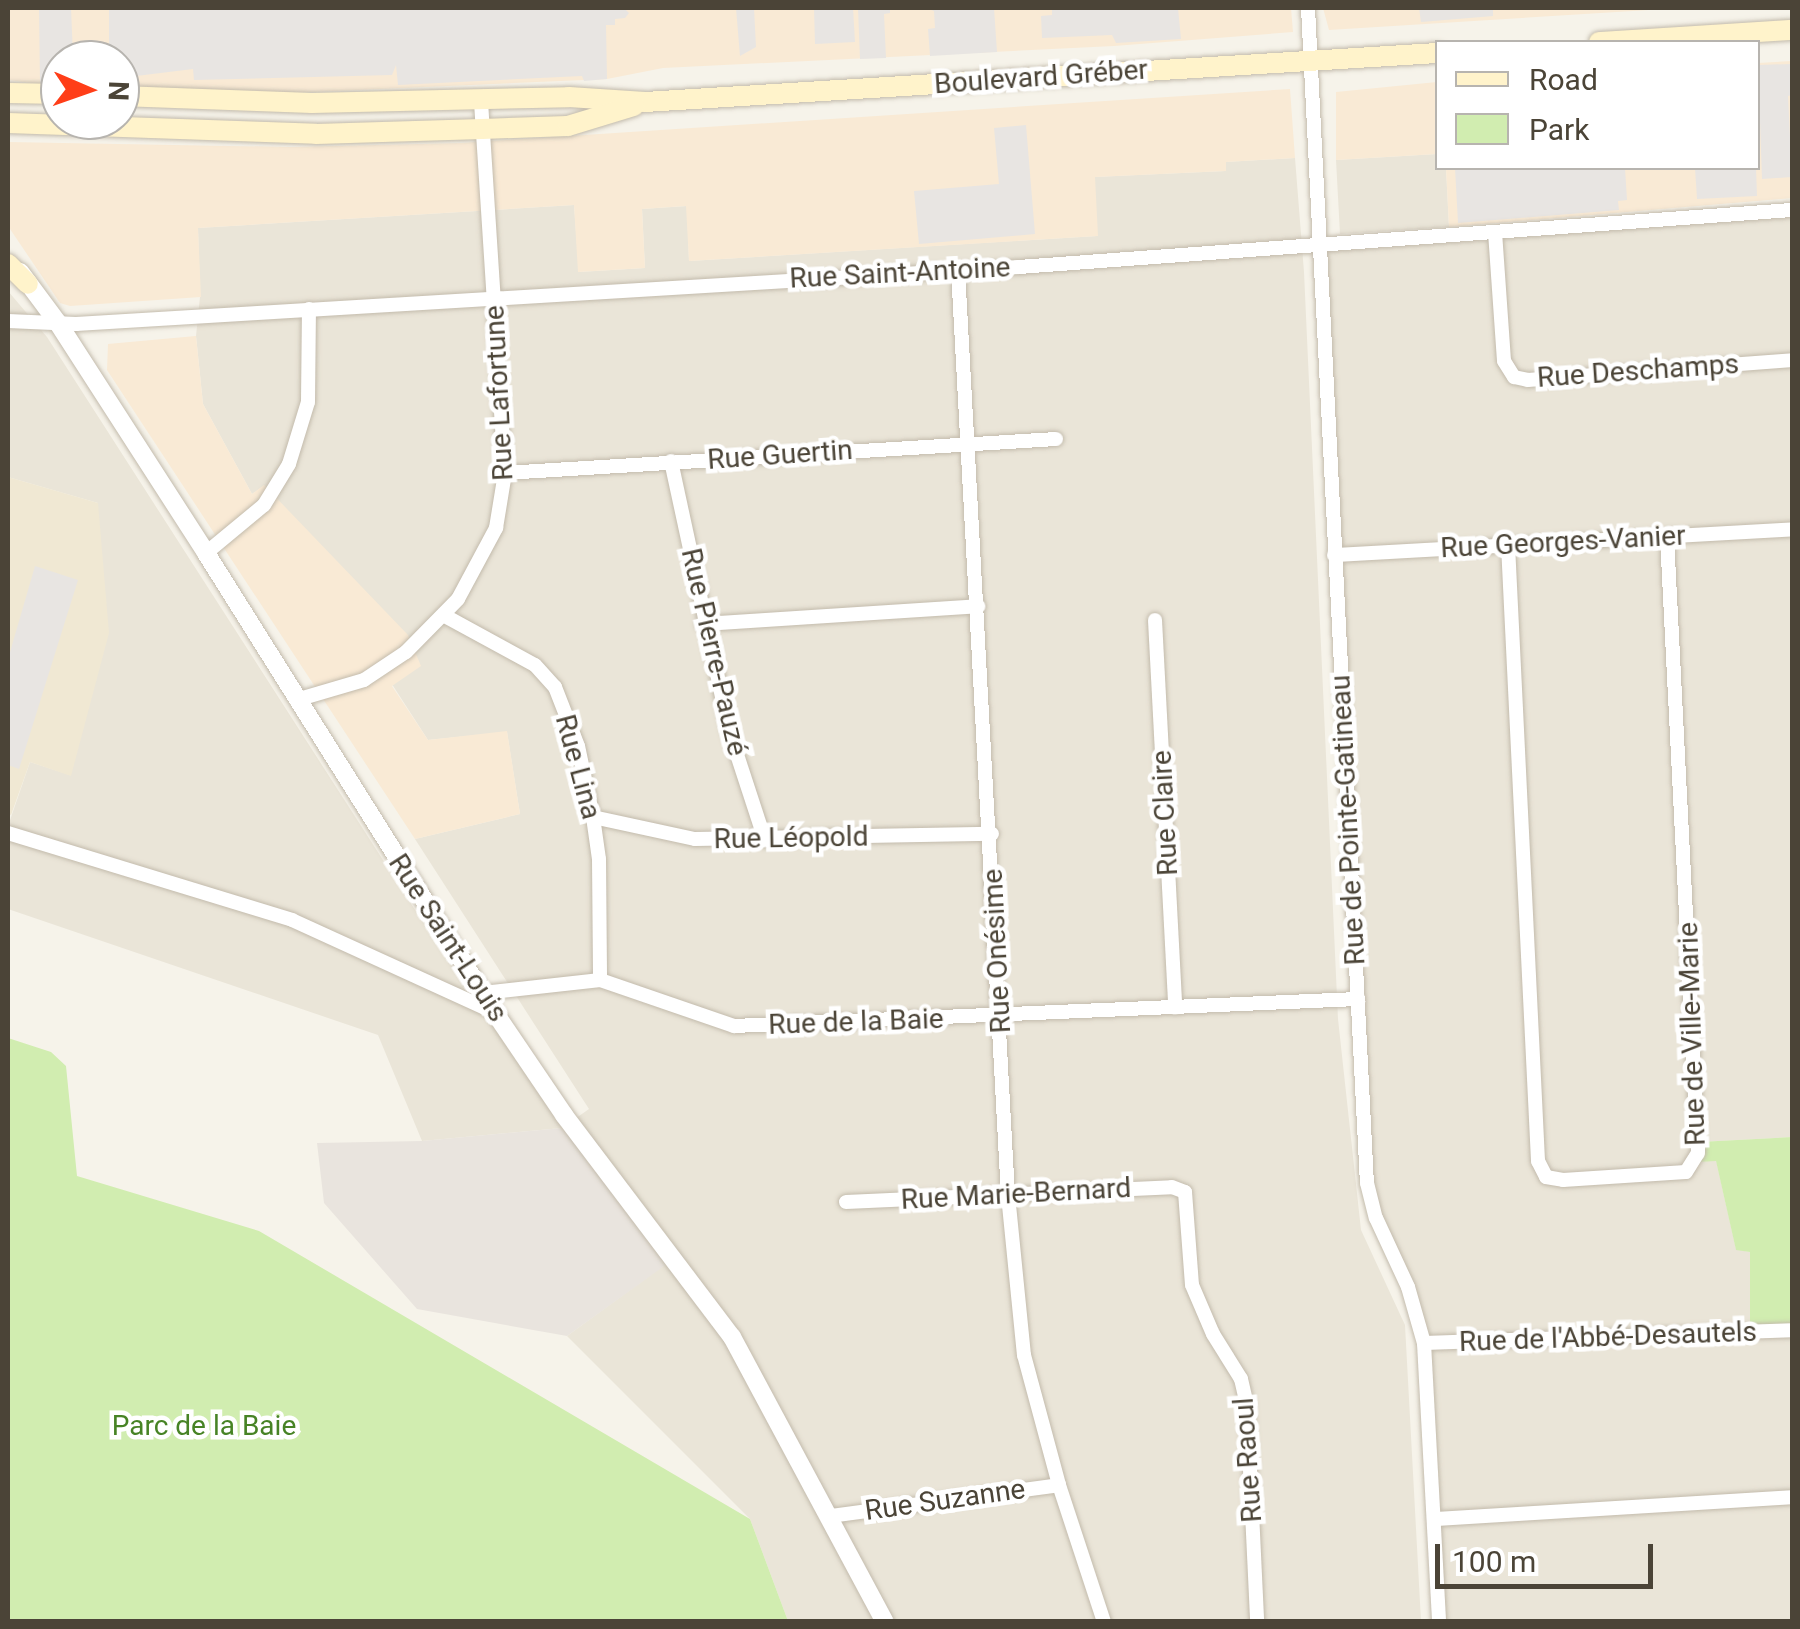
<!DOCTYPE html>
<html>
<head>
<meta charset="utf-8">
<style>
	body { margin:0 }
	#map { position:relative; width:1800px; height:1629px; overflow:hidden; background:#f6f3ea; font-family:Roboto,sans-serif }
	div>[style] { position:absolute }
	.residential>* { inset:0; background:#eae5d8 }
	.commercial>* { inset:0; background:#f9ead5 }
	.industrial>* { inset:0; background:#e9e4de }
	.education>* { inset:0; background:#f0e8d3 }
	.green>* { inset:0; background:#d1edb0 }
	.parking>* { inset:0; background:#e8e5e2 }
	.roads { filter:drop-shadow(0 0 2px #c3bbac) drop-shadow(0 0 2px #c3bbac) }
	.minor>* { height:14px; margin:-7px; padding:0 7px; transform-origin:7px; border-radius:7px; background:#fff }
	.tertiary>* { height:18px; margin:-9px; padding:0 9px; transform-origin:9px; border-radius:9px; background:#fff }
	.secondary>* { height:20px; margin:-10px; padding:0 10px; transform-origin:10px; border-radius:10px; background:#fff3cb }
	span { translate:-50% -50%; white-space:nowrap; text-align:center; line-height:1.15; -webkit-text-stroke:9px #fff; paint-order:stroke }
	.street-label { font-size:28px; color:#4b4437 }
	.park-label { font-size:28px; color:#478325 }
	.frame { position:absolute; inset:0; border:10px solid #4b4437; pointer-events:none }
	.legend { position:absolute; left:1435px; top:40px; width:325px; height:130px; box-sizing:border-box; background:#fff; border:2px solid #b7b4af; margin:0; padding:12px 18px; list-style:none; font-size:30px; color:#4b4437 }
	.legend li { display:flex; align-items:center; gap:20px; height:50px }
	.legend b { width:50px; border:2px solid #b7b4af }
	.north { position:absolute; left:40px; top:40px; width:100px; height:100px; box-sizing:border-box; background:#fff; border:2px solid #b7b4af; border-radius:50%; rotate:92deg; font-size:28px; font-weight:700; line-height:40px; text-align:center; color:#4b4437 }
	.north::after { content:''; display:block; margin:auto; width:35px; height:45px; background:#ff3e18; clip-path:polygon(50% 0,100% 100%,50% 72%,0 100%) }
	.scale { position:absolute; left:1435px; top:1544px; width:218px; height:45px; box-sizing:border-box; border:5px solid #4b4437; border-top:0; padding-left:12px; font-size:30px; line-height:35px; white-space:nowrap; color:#4b4437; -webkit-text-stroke:8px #fff; paint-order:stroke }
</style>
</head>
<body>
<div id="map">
	<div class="residential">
		<i style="clip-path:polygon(1437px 154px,1438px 168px,1446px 168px,1449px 227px,1340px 234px,1336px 160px)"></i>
		<i style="clip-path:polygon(1295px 158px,1304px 272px,1338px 1019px,1361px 1230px,1405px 1325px,1421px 1621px,788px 1621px,750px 1519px,567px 1336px,674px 1258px,562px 1128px,422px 1141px,378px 1035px,8px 909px,8px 826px,30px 762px,70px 775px,98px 503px,8px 477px,8px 291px,47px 337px,444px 955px,562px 1128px,589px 1109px,415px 839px,520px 814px,507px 732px,428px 740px,264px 486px,252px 494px,203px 404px,196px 336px,200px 297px,198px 228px,574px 205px,579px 272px,645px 268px,642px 209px,687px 206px,689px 261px,1097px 236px,1094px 177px,1225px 171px,1225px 162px)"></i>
		<i style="clip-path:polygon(1792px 210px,1792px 1137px,1699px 1142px,1698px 1162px,1716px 1160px,1736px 1249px,1750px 1252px,1750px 1332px,1792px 1330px,1792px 1621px,1439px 1621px,1424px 1343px,1376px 1218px,1319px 245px)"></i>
	</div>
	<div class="commercial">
		<i style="clip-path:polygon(8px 8px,1291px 8px,1293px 32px,1114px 46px,663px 68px,607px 79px,290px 93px,120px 88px,120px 60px,60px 60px,40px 84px,8px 80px)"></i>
		<i style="clip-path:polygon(1323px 8px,1681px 8px,1329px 30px)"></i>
		<i style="clip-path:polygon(1792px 61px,1792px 198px,1449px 227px,1446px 168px,1758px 168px,1758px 63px)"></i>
		<i style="clip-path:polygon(1437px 82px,1437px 154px,1336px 160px,1336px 92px)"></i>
		<i style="clip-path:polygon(1290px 89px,1295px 158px,1226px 162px,1226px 171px,1095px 177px,1098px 236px,689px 261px,686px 206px,642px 209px,645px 268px,578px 272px,574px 205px,198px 228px,201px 297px,70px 306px,60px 303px,8px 226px,8px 142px,291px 147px,461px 143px)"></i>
		<i style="clip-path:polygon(196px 336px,203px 404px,252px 494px,264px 485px,408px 635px,421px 666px,392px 686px,428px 740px,507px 731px,520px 814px,415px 839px,107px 370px,108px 344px)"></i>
	</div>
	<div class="industrial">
		<i style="clip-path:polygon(562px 1128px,674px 1259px,567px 1336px,417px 1309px,324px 1203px,317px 1143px,422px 1141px)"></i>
	</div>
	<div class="education">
		<i style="clip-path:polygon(8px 477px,98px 503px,109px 633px,71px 776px,30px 762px,11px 815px,8px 814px)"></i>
	</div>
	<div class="green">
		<i style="clip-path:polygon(8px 1038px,51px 1052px,66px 1066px,77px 1176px,259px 1231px,750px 1519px,788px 1621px,8px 1621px)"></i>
		<i style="clip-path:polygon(1792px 1137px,1792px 1330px,1750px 1332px,1750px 1252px,1736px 1250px,1716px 1161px,1697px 1162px,1699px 1142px)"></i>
	</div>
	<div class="parking">
		<i style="clip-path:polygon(39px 8px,71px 8px,73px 56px,109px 56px,109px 8px,624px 8px,629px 13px,625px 18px,615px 19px,615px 25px,606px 25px,607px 79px,584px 81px,582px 76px,398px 85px,396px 65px,392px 75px,194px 80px,193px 69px,120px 78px,120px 60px,60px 60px,60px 85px,40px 84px)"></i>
		<i style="clip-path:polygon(736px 8px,754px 8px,756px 47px,740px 56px)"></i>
		<i style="clip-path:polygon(814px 8px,853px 8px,855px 42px,815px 44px)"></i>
		<i style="clip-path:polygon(858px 8px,890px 8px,890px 13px,884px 14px,886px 58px,860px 59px)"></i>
		<i style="clip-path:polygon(926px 8px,994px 8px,997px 52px,930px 56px,928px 29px,935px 28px,934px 11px)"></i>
		<i style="clip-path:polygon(1052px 8px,1178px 8px,1181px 39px,1116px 43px,1112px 35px,1042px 38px,1041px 16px,1052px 15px)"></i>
		<i style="clip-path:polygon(1419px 8px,1505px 8px,1493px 9px,1493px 16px,1421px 22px)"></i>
		<i style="clip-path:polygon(1792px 64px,1792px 95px,1788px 96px,1792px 177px,1762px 179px,1758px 65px)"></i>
		<i style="clip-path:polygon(1026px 125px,1035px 234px,919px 244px,914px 191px,999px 184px,994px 128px)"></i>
		<i style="clip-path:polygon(1455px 168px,1625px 168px,1627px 200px,1618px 201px,1619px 210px,1458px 223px)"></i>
		<i style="clip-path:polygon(1695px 168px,1756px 168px,1757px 196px,1697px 199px)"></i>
		<i style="clip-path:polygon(35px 566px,78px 580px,19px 769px,8px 765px,8px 659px)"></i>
	</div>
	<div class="roads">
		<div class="minor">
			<i style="left:1308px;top:8px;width:1176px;rotate:87.13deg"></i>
			<i style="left:1367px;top:1183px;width:36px;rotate:76deg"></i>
			<i style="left:1376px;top:1218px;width:76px;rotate:65.1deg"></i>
			<i style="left:1408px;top:1287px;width:58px;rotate:74.1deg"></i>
			<i style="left:1424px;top:1343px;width:279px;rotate:86.9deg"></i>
			<i style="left:1495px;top:232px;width:129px;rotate:86deg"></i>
			<i style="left:1504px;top:361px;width:19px;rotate:58deg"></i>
			<i style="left:1514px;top:377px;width:14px;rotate:12deg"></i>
			<i style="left:1528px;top:380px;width:265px;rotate:-4.3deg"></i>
			<i style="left:958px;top:270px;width:926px;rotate:86.91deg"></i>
			<i style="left:1008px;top:1195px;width:161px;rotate:84.3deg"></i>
			<i style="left:1024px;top:1355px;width:135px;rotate:74.9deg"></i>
			<i style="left:1059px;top:1485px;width:144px;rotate:71.8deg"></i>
			<i style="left:8px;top:321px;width:68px;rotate:2.5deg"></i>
			<i style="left:76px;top:324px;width:945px;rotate:-3.46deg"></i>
			<i style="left:1019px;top:267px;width:775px;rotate:-4.22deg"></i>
			<i style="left:671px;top:461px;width:275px;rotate:77.8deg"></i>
			<i style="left:729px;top:730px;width:116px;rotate:71.9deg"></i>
			<i style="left:505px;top:473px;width:552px;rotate:-3.53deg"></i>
			<i style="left:1508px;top:545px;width:617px;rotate:87.21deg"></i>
			<i style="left:1538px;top:1161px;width:18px;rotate:63deg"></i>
			<i style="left:1546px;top:1177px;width:17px;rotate:10deg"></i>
			<i style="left:1563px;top:1180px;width:123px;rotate:-3.7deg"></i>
			<i style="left:1686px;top:1172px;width:22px;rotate:-58deg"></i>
			<i style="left:1698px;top:1153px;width:618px;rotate:-92.88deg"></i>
			<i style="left:206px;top:553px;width:75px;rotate:-39.6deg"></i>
			<i style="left:264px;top:505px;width:48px;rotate:-58.6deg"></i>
			<i style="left:289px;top:464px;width:65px;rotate:-73deg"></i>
			<i style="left:308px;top:402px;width:93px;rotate:-89.4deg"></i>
			<i style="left:1334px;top:555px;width:459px;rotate:-3.2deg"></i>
			<i style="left:445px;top:616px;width:102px;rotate:28.6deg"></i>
			<i style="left:535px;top:665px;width:30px;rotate:48deg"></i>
			<i style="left:555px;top:687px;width:63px;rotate:68.7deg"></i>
			<i style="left:578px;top:746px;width:73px;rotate:78.1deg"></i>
			<i style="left:593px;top:817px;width:42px;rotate:81.9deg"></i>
			<i style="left:599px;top:859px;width:121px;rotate:89.5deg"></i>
			<i style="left:1155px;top:620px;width:388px;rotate:87deg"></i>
			<i style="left:703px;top:624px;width:276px;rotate:-3.7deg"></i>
			<i style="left:296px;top:700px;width:71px;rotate:-16.4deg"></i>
			<i style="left:364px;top:680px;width:50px;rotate:-33.7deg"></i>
			<i style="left:406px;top:652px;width:74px;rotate:-45.5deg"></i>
			<i style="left:458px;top:599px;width:81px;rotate:-61.8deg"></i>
			<i style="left:496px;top:528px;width:56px;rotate:-80.7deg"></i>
			<i style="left:505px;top:473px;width:374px;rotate:-93.7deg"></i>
			<i style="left:593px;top:817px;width:104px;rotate:12.2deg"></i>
			<i style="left:695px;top:839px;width:297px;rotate:-1deg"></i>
			<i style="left:8px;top:833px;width:297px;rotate:17deg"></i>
			<i style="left:292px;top:920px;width:222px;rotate:24.5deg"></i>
			<i style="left:483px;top:993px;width:118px;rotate:-6.3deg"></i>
			<i style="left:600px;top:980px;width:142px;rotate:18.9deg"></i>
			<i style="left:734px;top:1026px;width:625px;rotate:-2.48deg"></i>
			<i style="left:846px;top:1202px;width:326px;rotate:-2.6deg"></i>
			<i style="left:1172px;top:1187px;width:14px;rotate:21deg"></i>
			<i style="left:1185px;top:1192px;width:93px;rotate:85.7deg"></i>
			<i style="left:1192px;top:1285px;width:53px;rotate:66.8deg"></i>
			<i style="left:1213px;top:1334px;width:53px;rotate:58.1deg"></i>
			<i style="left:1241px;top:1379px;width:28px;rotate:77deg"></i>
			<i style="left:1247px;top:1406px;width:216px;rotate:87.3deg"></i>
			<i style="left:1424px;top:1343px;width:368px;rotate:-2deg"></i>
			<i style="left:831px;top:1516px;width:230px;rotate:-7.7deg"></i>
			<i style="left:1435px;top:1519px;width:358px;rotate:-3.5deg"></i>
		</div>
		<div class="tertiary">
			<i style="left:20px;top:272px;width:64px;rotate:53.3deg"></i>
			<i style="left:58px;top:323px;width:274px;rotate:57.2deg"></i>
			<i style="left:206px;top:553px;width:543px;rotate:57.86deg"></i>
			<i style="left:495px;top:1013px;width:123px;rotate:55.9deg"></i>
			<i style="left:564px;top:1115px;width:278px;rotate:52.9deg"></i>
			<i style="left:732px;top:1337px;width:323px;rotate:61.8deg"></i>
		</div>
		<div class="secondary">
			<i style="left:1599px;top:42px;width:193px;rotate:-3.6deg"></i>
			<i style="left:8px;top:93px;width:52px;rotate:1.1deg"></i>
			<i style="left:120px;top:96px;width:192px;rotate:2.1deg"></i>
			<i style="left:312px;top:103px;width:257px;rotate:-1.3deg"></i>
			<i style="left:569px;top:97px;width:76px;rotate:3.8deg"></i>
			<i style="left:645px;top:102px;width:795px;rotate:-3.54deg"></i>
			<i style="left:8px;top:123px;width:308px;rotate:2deg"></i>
			<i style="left:316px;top:134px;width:166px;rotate:-1.7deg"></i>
			<i style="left:482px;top:129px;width:86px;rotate:-2deg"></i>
			<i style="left:568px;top:126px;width:69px;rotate:-16.9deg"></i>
			<i style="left:8px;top:264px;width:28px;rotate:45deg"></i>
		</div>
	</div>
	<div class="street-label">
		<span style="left:1041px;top:77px;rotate:-4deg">Boulevard Gréber</span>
		<span style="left:900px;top:273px;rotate:-3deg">Rue Saint-Antoine</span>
		<span style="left:1638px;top:371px;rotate:-4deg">Rue Deschamps</span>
		<span style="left:499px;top:393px;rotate:-93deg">Rue Lafortune</span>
		<span style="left:780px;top:455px;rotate:-4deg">Rue Guertin</span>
		<span style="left:1563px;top:542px;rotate:-3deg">Rue Georges-Vanier</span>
		<span style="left:714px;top:652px;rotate:77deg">Rue Pierre-Pauzé</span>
		<span style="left:578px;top:767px;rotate:75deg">Rue Lina</span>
		<span style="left:1165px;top:813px;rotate:-93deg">Rue Claire</span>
		<span style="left:1348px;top:820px;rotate:-93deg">Rue de Pointe-Gatineau</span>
		<span style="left:791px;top:838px;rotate:-1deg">Rue Léopold</span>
		<span style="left:448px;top:938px;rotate:57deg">Rue Saint-Louis</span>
		<span style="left:997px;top:951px;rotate:-93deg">Rue Onésime</span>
		<span style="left:856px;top:1022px;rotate:-2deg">Rue de la Baie</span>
		<span style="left:1692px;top:1034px;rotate:-92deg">Rue de Ville-Marie</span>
		<span style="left:1016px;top:1194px;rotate:-3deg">Rue Marie-Bernard</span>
		<span style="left:1608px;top:1337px;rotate:-2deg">Rue de l'Abbé-Desautels</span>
		<span style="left:1248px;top:1460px;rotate:-94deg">Rue Raoul</span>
		<span style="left:945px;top:1500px;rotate:-8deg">Rue Suzanne</span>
	</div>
	<div class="park-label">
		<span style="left:204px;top:1426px">Parc de la Baie</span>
	</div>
	<div class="frame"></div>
	<ul class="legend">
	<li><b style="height:12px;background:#fff3cb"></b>Road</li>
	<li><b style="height:28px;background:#d1edb0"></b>Park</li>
	</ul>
	<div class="north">N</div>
	<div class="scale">100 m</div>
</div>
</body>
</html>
